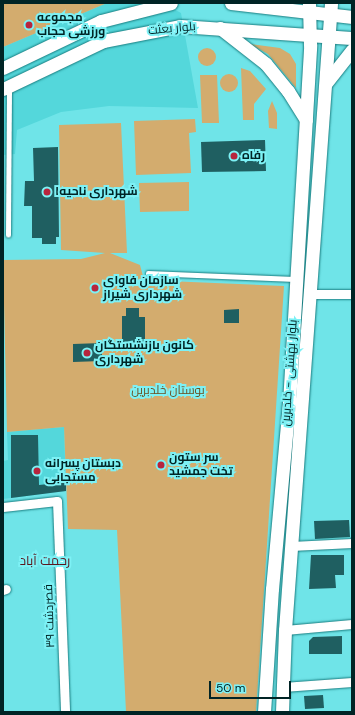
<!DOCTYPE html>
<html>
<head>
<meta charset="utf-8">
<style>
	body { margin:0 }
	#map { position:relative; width:355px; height:715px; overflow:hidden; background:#6fe4e8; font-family:"DM Sans",Cairo,sans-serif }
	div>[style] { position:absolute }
	.built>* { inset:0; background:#54d7db }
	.green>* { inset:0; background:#d3ac6e }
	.round { border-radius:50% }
	.building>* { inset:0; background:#1f5f61 }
	.roads { filter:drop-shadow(0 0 1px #197c7f) drop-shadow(0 0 1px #197c7f) }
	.lane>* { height:4.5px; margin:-2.25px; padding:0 2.25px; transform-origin:2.25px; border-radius:2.25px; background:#fff }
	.street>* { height:9px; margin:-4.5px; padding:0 4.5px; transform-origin:4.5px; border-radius:4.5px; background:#fff }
	.secondary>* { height:13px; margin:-6.5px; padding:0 6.5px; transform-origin:6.5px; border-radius:6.5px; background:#fff }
	.dots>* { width:11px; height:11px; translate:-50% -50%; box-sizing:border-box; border:2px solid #7df1f5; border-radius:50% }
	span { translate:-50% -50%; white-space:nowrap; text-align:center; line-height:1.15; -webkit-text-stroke:4px #7df1f5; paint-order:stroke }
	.poi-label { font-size:12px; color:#002425; font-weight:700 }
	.left { translate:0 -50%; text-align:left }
	.street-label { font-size:12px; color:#002425 }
	.park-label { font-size:12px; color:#6b5124 }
	.neighbourhood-label { font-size:13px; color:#5b161e }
	.frame { position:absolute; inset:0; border:4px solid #002425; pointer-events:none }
	.scale { position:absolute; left:209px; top:681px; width:82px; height:18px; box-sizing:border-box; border:2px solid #002425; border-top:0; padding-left:5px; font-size:12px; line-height:14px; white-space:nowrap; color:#002425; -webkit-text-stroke:3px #7df1f5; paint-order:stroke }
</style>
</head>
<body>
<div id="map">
	<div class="built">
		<i style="clip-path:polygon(107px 3px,162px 3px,181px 13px,198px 108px,109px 106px,61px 112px,17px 130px,15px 154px,3px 155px,3px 47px)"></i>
		<i style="clip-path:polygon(64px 427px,66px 491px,3px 499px,3px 461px,8px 460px,7px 432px)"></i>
	</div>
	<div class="green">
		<i style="clip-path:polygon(3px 3px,107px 3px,3px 47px)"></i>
		<i style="clip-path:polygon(250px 44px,280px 48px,290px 54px,296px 64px,296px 88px,268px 54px)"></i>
		<i class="round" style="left:198px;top:48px;width:18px;height:18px"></i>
		<i style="clip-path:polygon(241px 68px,250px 71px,266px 89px,254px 104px,254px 120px,243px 120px)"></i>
		<i class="round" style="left:220px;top:74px;width:18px;height:18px"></i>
		<i style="clip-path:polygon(200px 75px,217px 75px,219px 123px,202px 123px)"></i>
		<i style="clip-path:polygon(272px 101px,277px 113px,277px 129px,269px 128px,268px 111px)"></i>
		<i style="clip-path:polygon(195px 119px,196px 132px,189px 133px,191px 173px,136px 175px,134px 121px)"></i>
		<i style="clip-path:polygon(121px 123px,127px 253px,110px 253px,140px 265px,144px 280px,284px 286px,256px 712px,126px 712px,117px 530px,68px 529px,64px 427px,7px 432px,3px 260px,81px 259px,105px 253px,61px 250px,59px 125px)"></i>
		<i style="clip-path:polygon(189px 182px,189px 211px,140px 212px,139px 183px)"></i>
	</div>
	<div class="building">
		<i style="clip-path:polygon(265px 140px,266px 171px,202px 172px,201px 142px)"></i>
		<i style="clip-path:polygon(58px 147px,59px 237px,56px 237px,56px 244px,42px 244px,42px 238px,32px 238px,32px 206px,24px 206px,25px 181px,34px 181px,33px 148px)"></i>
		<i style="clip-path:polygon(126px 308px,139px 308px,139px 317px,145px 317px,145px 342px,122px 344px,122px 316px,126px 316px)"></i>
		<i style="clip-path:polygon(239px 309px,239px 323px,224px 323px,224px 310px)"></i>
		<i style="clip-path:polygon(102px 343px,102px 361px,73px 362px,73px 344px)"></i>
		<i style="clip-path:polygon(11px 435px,38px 435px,39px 485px,66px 482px,66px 491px,11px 498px)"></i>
		<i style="clip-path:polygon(349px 520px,350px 537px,315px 539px,314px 521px)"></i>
		<i style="clip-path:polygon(311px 555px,344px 555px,344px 575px,335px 575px,336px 588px,309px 589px)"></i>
		<i style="clip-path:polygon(342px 636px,342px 654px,309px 654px,309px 641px,313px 637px)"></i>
		<i style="clip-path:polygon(323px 695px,324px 708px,305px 709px,304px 696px)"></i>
	</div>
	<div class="roads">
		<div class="lane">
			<i style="left:8px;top:235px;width:146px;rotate:-89.6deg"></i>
			<i style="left:148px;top:273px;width:147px;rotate:2.3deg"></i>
		</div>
		<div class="street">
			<i style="left:312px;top:294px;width:40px"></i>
			<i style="left:3px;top:507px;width:54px;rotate:-6.3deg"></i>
			<i style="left:57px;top:501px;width:211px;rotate:87.8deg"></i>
			<i style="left:291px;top:546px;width:61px;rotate:-2.8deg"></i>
			<i style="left:3px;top:590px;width:3px;rotate:-18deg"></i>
			<i style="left:285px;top:630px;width:67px;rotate:-5.1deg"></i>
			<i style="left:283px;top:687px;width:69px;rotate:-4.1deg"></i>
		</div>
		<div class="secondary">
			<i style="left:231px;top:3px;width:122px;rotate:6.6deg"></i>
			<i style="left:220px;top:28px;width:58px;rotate:38deg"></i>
			<i style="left:266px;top:64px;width:35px;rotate:51deg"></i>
			<i style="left:288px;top:91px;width:34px;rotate:58deg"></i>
			<i style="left:3px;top:68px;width:109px;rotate:-25.6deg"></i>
			<i style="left:101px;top:21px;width:72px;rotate:-14.4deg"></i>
			<i style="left:326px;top:83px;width:42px;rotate:-51.8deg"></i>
			<i style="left:3px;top:89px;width:111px;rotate:-25.6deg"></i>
			<i style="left:103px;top:41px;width:78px;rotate:-11deg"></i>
			<i style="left:180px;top:26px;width:172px;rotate:4deg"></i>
			<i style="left:264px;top:712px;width:123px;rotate:-86.3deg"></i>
			<i style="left:272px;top:589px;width:187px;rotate:-84.8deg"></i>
			<i style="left:289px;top:403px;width:359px;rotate:-86.6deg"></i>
			<i style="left:310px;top:45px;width:42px;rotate:-91.4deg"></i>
			<i style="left:282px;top:712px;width:82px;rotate:-87.9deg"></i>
			<i style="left:285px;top:630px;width:629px;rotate:-85.8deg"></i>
		</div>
	</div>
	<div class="dots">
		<i style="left:29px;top:25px;background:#b7253d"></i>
		<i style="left:234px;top:156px;background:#b7253d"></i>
		<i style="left:47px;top:192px;background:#b7253d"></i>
		<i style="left:95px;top:288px;background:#b7253d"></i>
		<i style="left:87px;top:353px;background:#b7253d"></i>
		<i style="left:161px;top:465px;background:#b7253d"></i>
		<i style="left:37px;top:471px;background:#b7253d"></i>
	</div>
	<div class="poi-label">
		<span class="left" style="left:37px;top:25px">مجموعه<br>ورزشی حجاب</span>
		<span class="left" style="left:242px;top:156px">رفاه</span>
		<span class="left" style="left:55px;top:192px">شهرداری ناحیه۱</span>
		<span class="left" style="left:103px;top:288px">سازمان فاوای<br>شهرداری شیراز</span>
		<span class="left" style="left:95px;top:353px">کانون بازنشستگان<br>شهرداری</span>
		<span class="left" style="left:169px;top:465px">سر ستون<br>تخت جمشید</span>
		<span class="left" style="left:45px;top:471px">دبستان پسرانه<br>مستجابی</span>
	</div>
	<div class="street-label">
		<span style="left:172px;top:29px;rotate:-5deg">بلوار بعثت</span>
		<span style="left:290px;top:373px;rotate:-86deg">بلوار بهشتی - خلدبرین</span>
		<span style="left:50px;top:616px;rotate:-92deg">قصردشت ۳۹</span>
	</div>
	<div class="park-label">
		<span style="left:168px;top:391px">بوستان خلدبرین</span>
	</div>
	<div class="neighbourhood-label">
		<span style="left:45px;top:561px">رحمت آباد</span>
	</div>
	<div class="frame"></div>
	<div class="scale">50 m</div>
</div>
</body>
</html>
